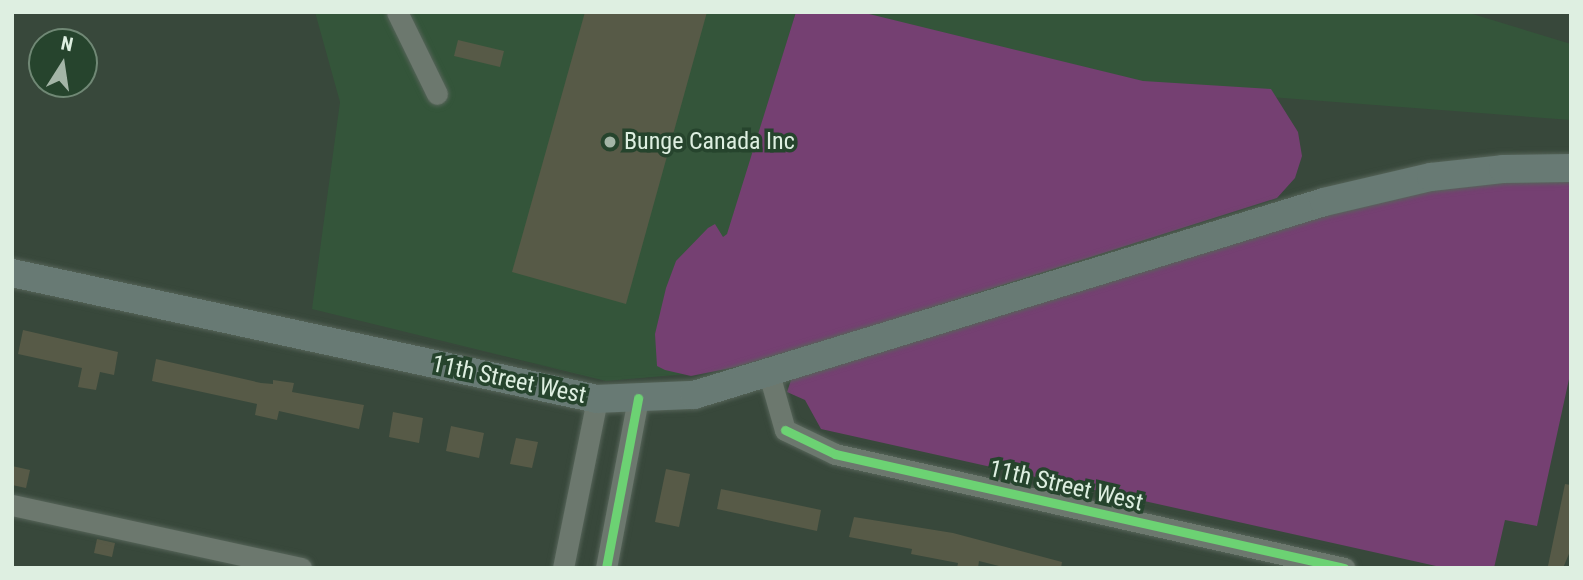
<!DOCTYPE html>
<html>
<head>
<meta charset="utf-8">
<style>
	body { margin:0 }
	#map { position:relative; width:1583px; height:580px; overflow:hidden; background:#38483b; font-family:"Roboto Condensed",sans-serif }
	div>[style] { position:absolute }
	.built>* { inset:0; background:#34553a }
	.green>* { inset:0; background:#754072 }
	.building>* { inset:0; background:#575a47 }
	.roads { filter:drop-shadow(0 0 2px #566459) drop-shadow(0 0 2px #566459) }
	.minor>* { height:21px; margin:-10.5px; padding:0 10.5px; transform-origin:10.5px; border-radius:10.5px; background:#6c786e }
	.major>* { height:28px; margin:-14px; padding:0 14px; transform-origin:14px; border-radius:14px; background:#687a74 }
	.cycleway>* { height:9px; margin:-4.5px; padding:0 4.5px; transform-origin:4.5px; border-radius:4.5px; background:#6cd273 }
	.dots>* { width:19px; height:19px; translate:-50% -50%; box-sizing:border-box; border:4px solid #26442d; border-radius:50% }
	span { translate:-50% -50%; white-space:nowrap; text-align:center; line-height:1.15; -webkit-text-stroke:7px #26442d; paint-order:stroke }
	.poi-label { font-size:24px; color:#deefe1 }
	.left { translate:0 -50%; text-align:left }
	.street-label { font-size:24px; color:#deefe1 }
	.frame { position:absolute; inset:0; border:14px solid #deefe1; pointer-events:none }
	.north { position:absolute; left:28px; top:28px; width:70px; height:70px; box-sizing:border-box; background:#26442d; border:2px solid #708875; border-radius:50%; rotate:12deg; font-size:19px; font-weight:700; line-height:28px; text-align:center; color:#deefe1 }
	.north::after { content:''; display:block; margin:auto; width:24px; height:32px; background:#a4b5a7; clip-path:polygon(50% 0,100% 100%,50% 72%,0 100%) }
</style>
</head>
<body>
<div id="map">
	<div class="built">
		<i style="clip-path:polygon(315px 12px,796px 12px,687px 374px,606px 381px,312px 309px,340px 102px)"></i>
		<i style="clip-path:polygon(857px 12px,1466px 12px,1571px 44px,1571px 120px,1140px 87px)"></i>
	</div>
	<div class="green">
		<i style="clip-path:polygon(796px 12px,861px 12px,1143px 81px,1271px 89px,1298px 132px,1302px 156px,1295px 178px,1277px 198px,851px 333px,736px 367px,691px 376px,665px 370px,657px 366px,655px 334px,666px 288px,676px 261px,708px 228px,715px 224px,723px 237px,727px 234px)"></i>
		<i style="clip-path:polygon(1571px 178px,1571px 370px,1537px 526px,1505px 520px,1494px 568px,1445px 568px,821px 429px,805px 400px,787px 392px,792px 377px,1312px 216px,1471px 181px)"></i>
	</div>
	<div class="building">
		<i style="clip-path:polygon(585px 12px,707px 12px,626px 304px,512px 272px)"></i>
		<i style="clip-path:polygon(458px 40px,504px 51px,500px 67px,454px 56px)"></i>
		<i style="clip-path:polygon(23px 330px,118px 352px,114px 375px,100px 372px,96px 390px,78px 387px,82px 368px,18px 354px)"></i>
		<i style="clip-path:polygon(156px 359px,261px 383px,273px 384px,273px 380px,294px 383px,292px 392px,364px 405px,359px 429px,279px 411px,277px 420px,255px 415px,257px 404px,152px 381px)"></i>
		<i style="clip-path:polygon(393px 412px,423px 418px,419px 443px,389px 437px)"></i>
		<i style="clip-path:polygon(451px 426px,484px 433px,479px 458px,446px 451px)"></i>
		<i style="clip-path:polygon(516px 438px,538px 442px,532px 468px,510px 464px)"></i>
		<i style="clip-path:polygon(12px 466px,30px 470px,26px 488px,12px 485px)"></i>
		<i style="clip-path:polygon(666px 469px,690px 474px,679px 527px,655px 522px)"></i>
		<i style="clip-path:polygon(1565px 484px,1571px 485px,1571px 549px,1563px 568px,1559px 568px,1548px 566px)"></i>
		<i style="clip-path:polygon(721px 489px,821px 510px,817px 531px,717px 509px)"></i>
		<i style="clip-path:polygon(854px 517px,953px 533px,1062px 562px,1061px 568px,1007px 568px,979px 561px,978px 568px,957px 568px,958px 563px,911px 554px,912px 549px,849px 537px)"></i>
		<i style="clip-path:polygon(97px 539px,115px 543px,112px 557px,94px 553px)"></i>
	</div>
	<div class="roads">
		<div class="minor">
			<i style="left:397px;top:12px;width:91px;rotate:64deg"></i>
			<i style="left:769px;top:374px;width:58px;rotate:74.1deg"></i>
			<i style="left:785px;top:430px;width:55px;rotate:25.6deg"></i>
			<i style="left:835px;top:454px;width:522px;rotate:12.62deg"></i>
			<i style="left:12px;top:505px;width:296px;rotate:12.3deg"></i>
			<i style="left:563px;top:568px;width:172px;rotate:-78.6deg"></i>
			<i style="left:606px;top:568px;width:173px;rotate:-79.3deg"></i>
		</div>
		<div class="major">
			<i style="left:12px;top:273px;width:598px;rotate:12.15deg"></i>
			<i style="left:597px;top:399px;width:97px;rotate:-2.4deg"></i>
			<i style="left:694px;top:395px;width:659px;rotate:-17.03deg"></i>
			<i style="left:1324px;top:202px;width:110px;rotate:-13.2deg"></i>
			<i style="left:1431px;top:177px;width:72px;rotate:-6.3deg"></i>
			<i style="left:1503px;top:169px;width:68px;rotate:-0.8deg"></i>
		</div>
	</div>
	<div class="cycleway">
		<i style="left:785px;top:430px;width:55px;rotate:25.6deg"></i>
		<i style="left:835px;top:454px;width:522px;rotate:12.62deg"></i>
		<i style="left:606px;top:568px;width:173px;rotate:-79.3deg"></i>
	</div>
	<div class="dots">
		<i style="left:610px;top:142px;background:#a4b5a7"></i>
	</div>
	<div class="poi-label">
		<span class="left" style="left:624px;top:142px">Bunge Canada Inc</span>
	</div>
	<div class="street-label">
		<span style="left:509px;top:380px;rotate:12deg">11th Street West</span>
		<span style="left:1066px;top:486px;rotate:13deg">11th Street West</span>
	</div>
	<div class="frame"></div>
	<div class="north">N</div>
</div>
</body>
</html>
